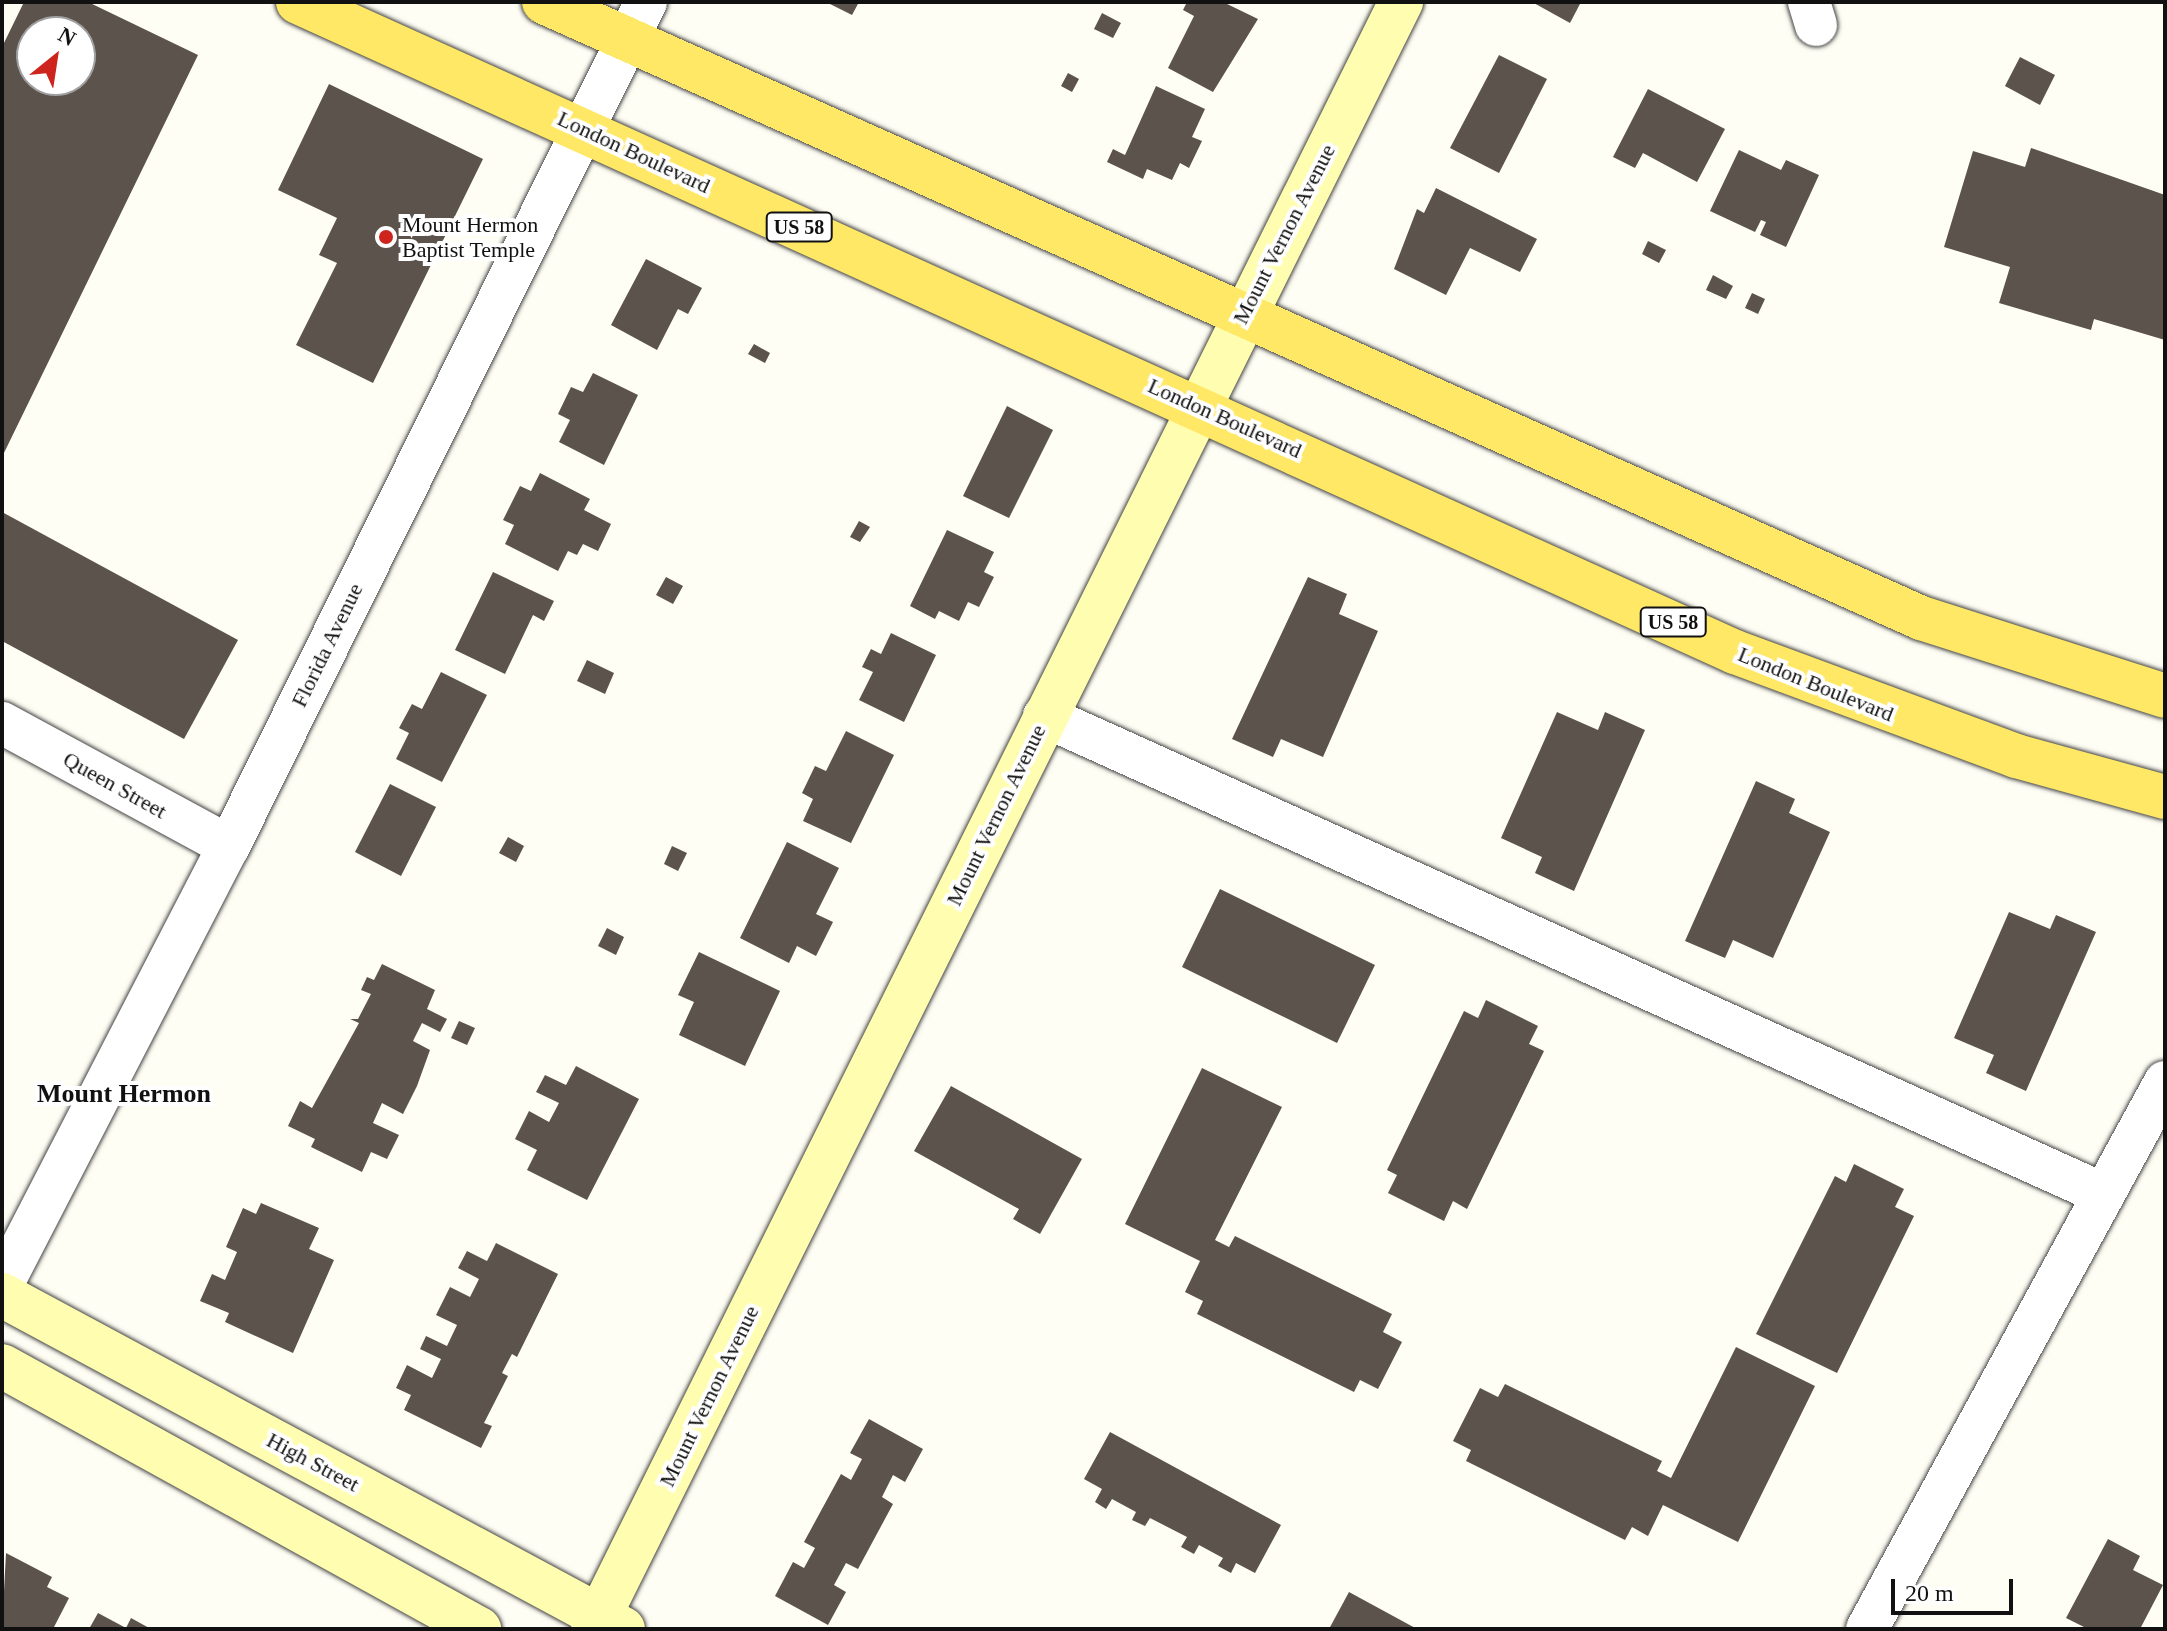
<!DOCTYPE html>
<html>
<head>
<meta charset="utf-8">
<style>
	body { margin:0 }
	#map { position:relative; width:2167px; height:1631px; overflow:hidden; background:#fffef5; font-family:"Times New Roman",serif }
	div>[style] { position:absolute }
	.building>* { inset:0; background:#5b534c }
	.roads { filter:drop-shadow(0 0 2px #444) drop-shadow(0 0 2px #444) }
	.street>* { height:42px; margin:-21px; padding:0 21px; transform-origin:21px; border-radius:21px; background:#fff }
	.secondary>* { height:44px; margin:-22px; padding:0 22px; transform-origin:22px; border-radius:22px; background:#fffeb0 }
	.primary>* { height:44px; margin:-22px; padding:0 22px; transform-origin:22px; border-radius:22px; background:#ffe865 }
	.dots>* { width:22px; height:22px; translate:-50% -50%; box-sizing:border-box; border:4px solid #fff; border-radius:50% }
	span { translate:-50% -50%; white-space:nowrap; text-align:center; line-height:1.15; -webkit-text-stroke:8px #fff; paint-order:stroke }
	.shield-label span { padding:2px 6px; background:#fff; border:2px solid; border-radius:6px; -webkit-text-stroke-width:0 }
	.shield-label { font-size:20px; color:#111; font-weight:700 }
	.street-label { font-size:22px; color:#111 }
	.poi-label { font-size:22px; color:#111 }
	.left { translate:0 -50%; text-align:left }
	.quarter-label { font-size:26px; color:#111; font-weight:700 }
	.frame { position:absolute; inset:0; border:4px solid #111; pointer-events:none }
	.north { position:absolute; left:16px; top:16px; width:80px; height:80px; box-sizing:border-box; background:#fff; border:2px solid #a0a0a0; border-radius:50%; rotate:30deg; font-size:22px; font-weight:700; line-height:32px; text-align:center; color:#111 }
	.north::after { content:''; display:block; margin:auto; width:28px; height:36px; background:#cd251d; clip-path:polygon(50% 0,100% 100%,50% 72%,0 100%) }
	.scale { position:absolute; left:1891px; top:1579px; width:122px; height:36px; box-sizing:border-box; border:4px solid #111; border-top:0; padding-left:10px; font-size:24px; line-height:28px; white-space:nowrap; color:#111; -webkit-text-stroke:6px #fff; paint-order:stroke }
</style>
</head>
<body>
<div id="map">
	<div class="building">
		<i style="clip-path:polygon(evenodd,24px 2px,88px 2px,198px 55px,2px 457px,2px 47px,24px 2px,32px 32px,80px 32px,80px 80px,32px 80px,32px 32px)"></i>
		<i style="clip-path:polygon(826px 2px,859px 2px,852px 15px)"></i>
		<i style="clip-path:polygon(1187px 2px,1223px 2px,1258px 19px,1213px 92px,1168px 68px,1194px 16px,1183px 10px)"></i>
		<i style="clip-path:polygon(1532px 2px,1581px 2px,1570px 23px)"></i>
		<i style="clip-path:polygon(1102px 13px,1121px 23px,1113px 38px,1094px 29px)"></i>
		<i style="clip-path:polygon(1499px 55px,1547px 79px,1499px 173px,1450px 148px)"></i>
		<i style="clip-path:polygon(2020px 57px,2055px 75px,2040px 105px,2005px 86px)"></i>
		<i style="clip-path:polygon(1068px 73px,1079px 79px,1072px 92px,1061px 86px)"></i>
		<i style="clip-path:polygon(329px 84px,483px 159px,373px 383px,296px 345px,337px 263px,319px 255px,337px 218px,278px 190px)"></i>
		<i style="clip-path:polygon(1156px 86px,1205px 109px,1192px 137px,1202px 141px,1189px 168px,1180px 163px,1172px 180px,1147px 169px,1143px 179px,1107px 162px,1113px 149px,1125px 155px)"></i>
		<i style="clip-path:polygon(1648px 89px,1725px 129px,1697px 182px,1643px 153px,1635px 168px,1613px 157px)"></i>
		<i style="clip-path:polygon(2031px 148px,2165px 195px,2165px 340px,2094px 319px,2091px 330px,1999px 303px,2010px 267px,1944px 247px,1973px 151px,2025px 167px)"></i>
		<i style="clip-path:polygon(1739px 150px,1781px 170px,1786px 160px,1819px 175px,1786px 247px,1760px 235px,1766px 222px,1761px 220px,1755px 232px,1710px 211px)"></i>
		<i style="clip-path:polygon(1436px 188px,1537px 239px,1520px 272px,1470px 248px,1446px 295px,1394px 269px,1417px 209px,1424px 213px)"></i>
		<i style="clip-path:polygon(1648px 241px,1666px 250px,1659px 263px,1642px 254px)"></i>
		<i style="clip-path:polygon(646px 259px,702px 288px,688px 314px,678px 309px,657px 350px,611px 325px)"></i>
		<i style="clip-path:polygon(1713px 275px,1733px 286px,1726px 299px,1706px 290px)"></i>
		<i style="clip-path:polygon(1752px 293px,1765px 299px,1758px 314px,1745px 308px)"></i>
		<i style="clip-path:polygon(754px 344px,770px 353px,765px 363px,748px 354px)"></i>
		<i style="clip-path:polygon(593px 373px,638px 395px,604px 465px,559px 442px,570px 420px,558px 414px,571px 387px,583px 392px)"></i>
		<i style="clip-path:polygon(1007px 406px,1053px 430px,1009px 518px,963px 496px)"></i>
		<i style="clip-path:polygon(540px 473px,590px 499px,584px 510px,611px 524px,598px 551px,583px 544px,577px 555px,568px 551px,558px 571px,505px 544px,514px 525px,503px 520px,520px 486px,531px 491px)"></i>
		<i style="clip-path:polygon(2px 512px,238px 640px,184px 739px,2px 641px)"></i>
		<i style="clip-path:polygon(859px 521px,870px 527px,860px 542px,850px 537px)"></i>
		<i style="clip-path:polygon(947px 530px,994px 552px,984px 572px,994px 577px,979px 607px,968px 602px,959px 621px,939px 611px,935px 619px,910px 606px)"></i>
		<i style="clip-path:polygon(493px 572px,554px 601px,544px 621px,533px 615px,505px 674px,455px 650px)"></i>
		<i style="clip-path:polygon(666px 577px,683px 586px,673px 604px,656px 595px)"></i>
		<i style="clip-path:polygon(1308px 577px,1347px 594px,1339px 614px,1378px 631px,1323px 757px,1281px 739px,1273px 757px,1232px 739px)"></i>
		<i style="clip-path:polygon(891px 633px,936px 655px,904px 722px,859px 700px,873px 672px,862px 667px,871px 649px,881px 654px)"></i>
		<i style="clip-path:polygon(587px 660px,614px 673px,605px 694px,577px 681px)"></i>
		<i style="clip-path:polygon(441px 672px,487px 695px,442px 782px,396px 759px,409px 733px,399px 728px,412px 704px,422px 709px)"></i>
		<i style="clip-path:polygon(1557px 712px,1598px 730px,1605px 712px,1645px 730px,1574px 891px,1535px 873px,1542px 857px,1501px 838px)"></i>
		<i style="clip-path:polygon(846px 731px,894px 755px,851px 843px,803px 821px,813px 799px,802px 793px,815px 766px,826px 771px)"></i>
		<i style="clip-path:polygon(1756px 781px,1795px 799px,1789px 813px,1830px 832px,1773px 958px,1733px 940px,1725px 958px,1685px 941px)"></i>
		<i style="clip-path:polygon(390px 784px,436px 807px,401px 876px,355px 852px)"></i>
		<i style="clip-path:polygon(508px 837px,524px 846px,516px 862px,499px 853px)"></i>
		<i style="clip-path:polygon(787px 842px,839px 868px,816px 914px,833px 922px,816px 956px,797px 946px,789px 963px,740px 938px)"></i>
		<i style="clip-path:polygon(672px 846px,687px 853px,678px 871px,664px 864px)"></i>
		<i style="clip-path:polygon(1220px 889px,1375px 965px,1337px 1043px,1182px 967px)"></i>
		<i style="clip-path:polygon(2009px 912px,2050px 929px,2056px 915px,2096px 932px,2026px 1091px,1986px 1073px,1994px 1055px,1954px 1038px)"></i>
		<i style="clip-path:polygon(607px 928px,624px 937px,616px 955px,598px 946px)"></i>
		<i style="clip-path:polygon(699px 952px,780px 991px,745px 1066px,679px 1035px,694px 1002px,678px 995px)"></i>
		<i style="clip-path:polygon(382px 964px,435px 990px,427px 1009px,447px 1019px,440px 1032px,422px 1023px,413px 1041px,430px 1050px,417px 1086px,403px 1114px,382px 1103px,373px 1123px,399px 1135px,387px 1159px,371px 1152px,362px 1172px,311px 1147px,315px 1139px,288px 1126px,300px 1101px,312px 1108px,359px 1023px,350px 1019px,358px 1019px,371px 994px,361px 990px,367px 977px,374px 980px)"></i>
		<i style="clip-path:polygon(1486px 1000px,1538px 1026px,1529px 1044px,1544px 1051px,1467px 1209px,1453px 1201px,1444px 1221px,1388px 1193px,1397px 1175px,1387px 1170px,1464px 1011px,1478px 1018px)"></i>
		<i style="clip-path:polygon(459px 1021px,475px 1028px,467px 1045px,451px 1038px)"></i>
		<i style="clip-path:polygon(576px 1066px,639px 1099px,587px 1200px,527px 1170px,537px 1150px,515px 1139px,529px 1111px,549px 1122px,559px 1103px,536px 1092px,545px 1075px,566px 1085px)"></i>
		<i style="clip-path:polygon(1202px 1068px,1282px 1107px,1215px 1240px,1229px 1247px,1235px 1236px,1392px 1314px,1383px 1332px,1402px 1342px,1378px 1389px,1360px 1380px,1354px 1392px,1197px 1314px,1203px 1301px,1185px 1292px,1200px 1261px,1125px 1224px)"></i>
		<i style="clip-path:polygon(951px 1086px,1082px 1159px,1040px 1234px,1013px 1219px,1019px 1209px,914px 1151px)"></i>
		<i style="clip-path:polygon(1854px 1164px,1904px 1189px,1895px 1207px,1914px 1216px,1837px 1373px,1756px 1334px,1835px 1176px,1846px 1182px)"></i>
		<i style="clip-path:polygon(261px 1203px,319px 1228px,309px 1249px,334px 1260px,293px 1353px,225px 1322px,229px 1313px,200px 1301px,212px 1274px,225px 1280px,237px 1252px,226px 1247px,243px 1208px,256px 1214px)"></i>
		<i style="clip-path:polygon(496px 1243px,558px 1274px,517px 1357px,512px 1354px,502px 1373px,508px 1376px,484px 1423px,492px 1426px,481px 1448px,404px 1410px,411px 1395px,396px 1388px,407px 1365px,432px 1378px,441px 1359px,420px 1349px,426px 1336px,447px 1346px,457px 1325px,436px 1315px,450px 1287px,470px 1297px,479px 1279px,458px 1268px,467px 1251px,487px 1261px)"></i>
		<i style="clip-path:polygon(1736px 1347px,1815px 1386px,1738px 1542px,1663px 1505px,1648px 1536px,1632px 1527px,1625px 1540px,1466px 1461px,1471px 1450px,1453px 1441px,1480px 1388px,1498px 1397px,1505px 1384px,1662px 1461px,1657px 1471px,1671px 1478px)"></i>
		<i style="clip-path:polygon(869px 1419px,923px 1449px,905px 1482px,893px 1475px,882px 1497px,893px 1504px,858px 1569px,846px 1563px,834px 1585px,846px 1592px,828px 1625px,775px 1596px,793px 1562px,804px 1568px,815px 1548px,804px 1542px,841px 1474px,851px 1480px,862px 1459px,850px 1453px)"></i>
		<i style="clip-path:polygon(1110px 1432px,1281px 1525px,1255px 1573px,1236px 1563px,1231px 1573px,1218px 1566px,1223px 1558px,1199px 1545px,1194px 1554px,1181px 1547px,1187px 1537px,1150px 1518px,1145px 1526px,1132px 1520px,1136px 1512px,1112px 1499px,1106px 1509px,1095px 1502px,1102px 1489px,1084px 1479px)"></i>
		<i style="clip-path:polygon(2108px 1539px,2140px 1556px,2133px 1570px,2163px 1585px,2140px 1629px,2088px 1629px,2066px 1618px)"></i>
		<i style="clip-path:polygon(6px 1553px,52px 1577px,47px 1587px,69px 1598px,53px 1629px,2px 1629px)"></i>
		<i style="clip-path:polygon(1349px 1592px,1417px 1629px,1329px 1629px)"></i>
		<i style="clip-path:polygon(98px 1613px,126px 1628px,131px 1618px,151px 1629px,89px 1629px)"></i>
	</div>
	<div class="roads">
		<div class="street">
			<i style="left:1809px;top:2px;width:24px;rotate:73deg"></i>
			<i style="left:1044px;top:716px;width:1162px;rotate:24.29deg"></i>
			<i style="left:2px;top:723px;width:258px;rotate:28.5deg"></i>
			<i style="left:2px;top:1285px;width:494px;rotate:-62.7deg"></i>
			<i style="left:229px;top:846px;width:941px;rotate:-63.71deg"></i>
			<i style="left:1867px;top:1629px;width:623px;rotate:-61.42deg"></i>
		</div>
		<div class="secondary">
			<i style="left:2px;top:1295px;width:705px;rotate:28.27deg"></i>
			<i style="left:2px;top:1366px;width:545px;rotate:28.87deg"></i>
			<i style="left:593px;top:1629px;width:1817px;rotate:-63.59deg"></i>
		</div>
		<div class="primary">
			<i style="left:298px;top:2px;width:1577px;rotate:24.34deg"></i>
			<i style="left:1735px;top:652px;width:300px;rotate:20.3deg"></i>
			<i style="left:2016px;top:756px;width:155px;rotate:15.4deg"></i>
			<i style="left:544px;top:2px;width:1509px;rotate:24.1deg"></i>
			<i style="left:1921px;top:618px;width:256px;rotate:17.7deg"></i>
		</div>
	</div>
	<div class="dots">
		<i style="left:386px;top:237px;background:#cd251d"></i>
	</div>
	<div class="shield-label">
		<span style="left:799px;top:227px">US 58</span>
		<span style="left:1673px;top:622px">US 58</span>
	</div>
	<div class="street-label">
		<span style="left:634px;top:152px;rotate:25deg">London Boulevard</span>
		<span style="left:1284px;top:234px;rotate:-63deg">Mount Vernon Avenue</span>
		<span style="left:1225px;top:418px;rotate:24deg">London Boulevard</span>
		<span style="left:327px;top:645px;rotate:-64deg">Florida Avenue</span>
		<span style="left:1816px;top:684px;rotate:22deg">London Boulevard</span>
		<span style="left:115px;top:785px;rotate:29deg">Queen Street</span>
		<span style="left:996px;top:815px;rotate:-64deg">Mount Vernon Avenue</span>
		<span style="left:709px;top:1396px;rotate:-64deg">Mount Vernon Avenue</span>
		<span style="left:313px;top:1462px;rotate:28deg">High Street</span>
	</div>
	<div class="poi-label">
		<span class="left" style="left:402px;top:237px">Mount Hermon<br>Baptist Temple</span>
	</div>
	<div class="quarter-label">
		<span style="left:124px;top:1094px">Mount Hermon</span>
	</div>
	<div class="frame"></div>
	<div class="north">N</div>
	<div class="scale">20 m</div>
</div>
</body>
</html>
